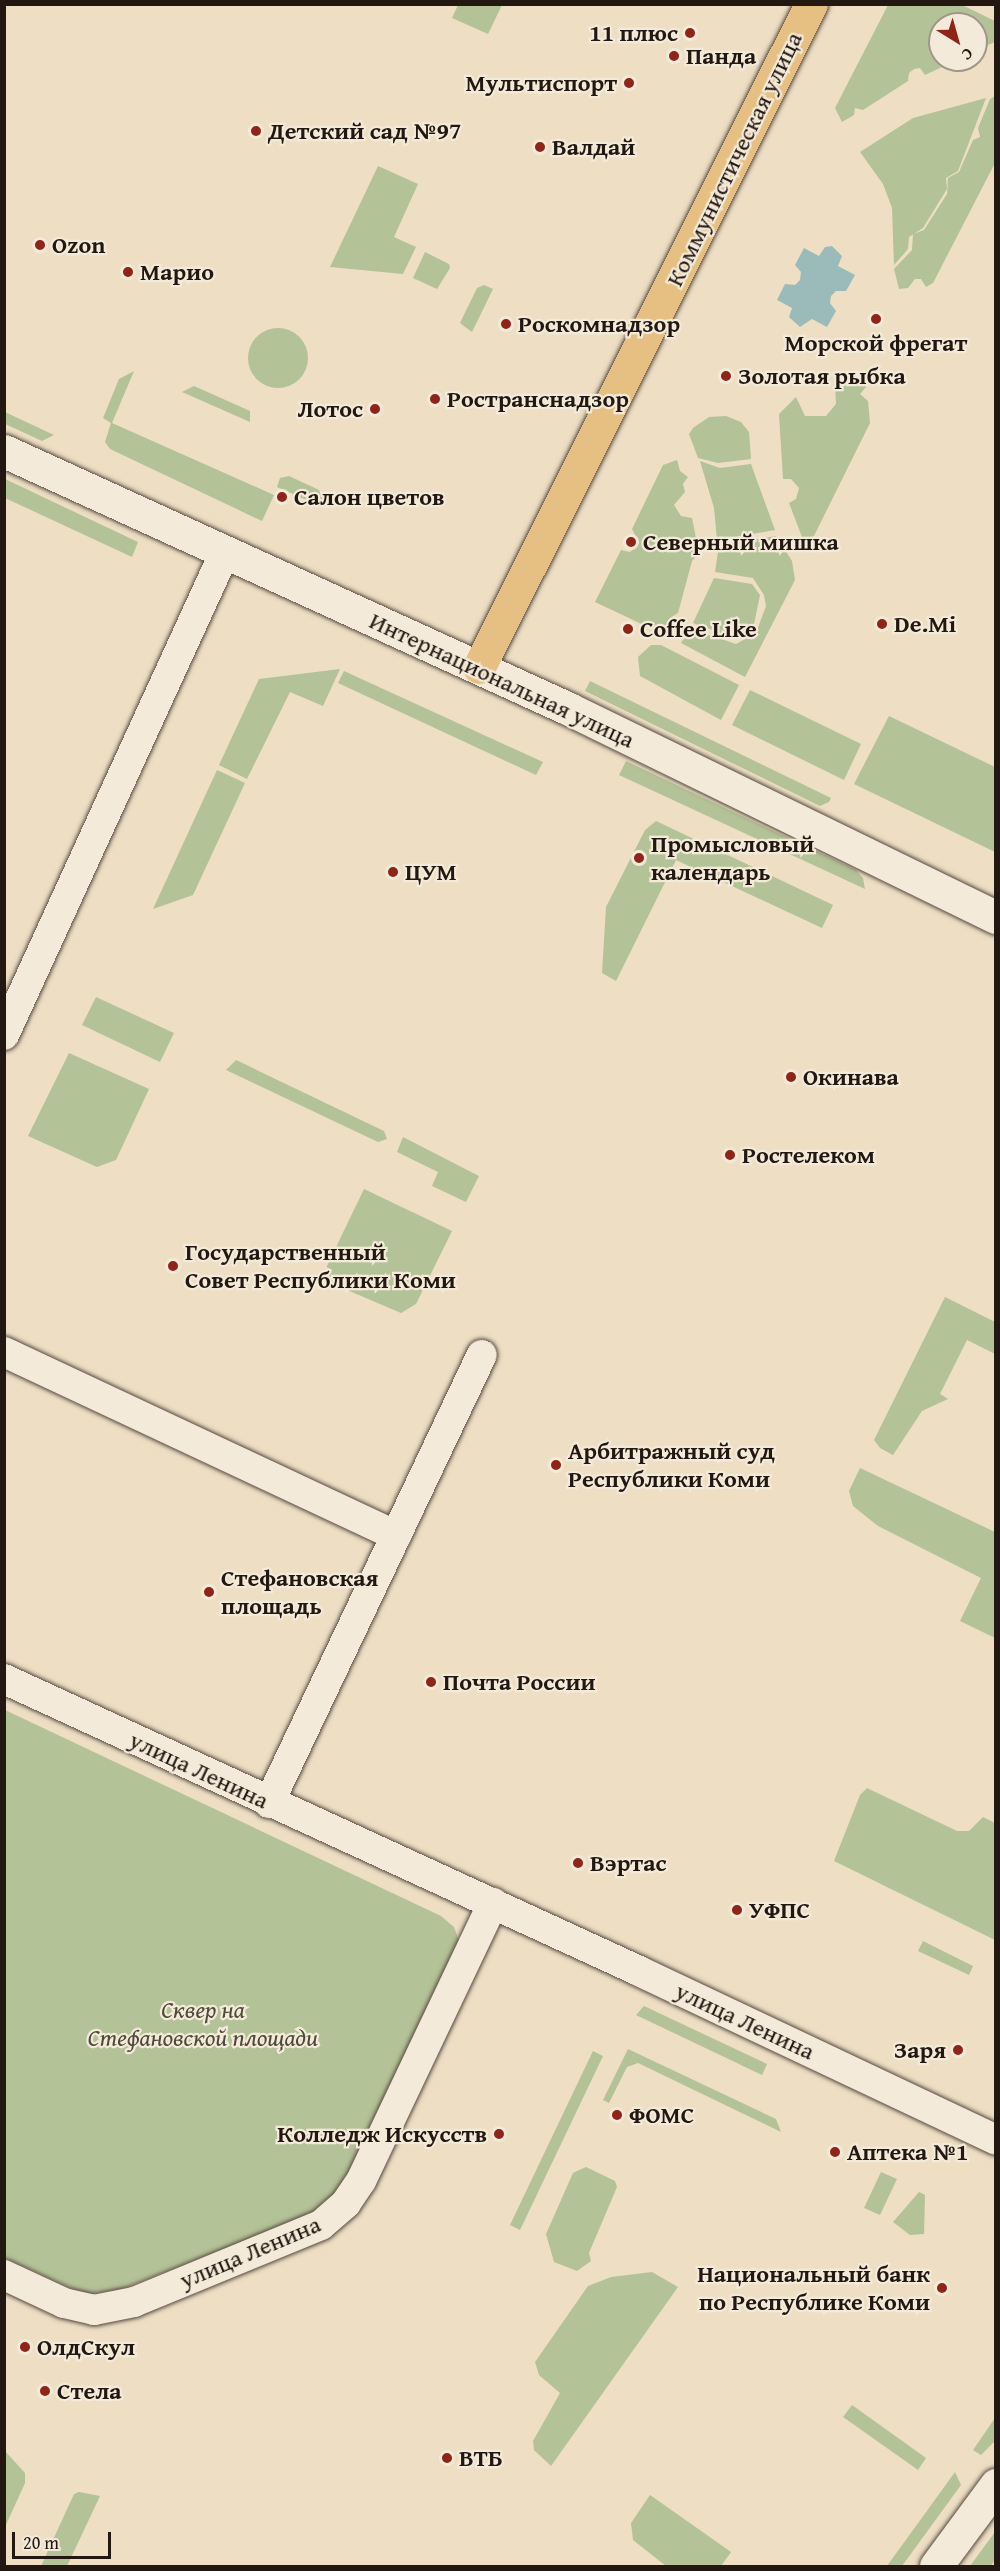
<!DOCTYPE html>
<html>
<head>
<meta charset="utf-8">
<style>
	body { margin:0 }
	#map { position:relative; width:1000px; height:2571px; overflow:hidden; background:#eddec4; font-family:"Gentium Book Plus",serif }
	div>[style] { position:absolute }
	.green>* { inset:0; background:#b4c297 }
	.round { border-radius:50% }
	.water>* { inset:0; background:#9bbbbb }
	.roads { filter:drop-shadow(0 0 2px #56493e) drop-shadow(0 0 2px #56493e) }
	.street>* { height:30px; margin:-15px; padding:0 15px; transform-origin:15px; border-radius:15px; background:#f3ead9 }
	.secondary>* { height:33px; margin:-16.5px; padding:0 16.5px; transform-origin:16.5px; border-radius:16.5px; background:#f3ead9 }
	.primary>* { height:33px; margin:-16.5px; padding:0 16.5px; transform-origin:16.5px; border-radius:16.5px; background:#e6bf82 }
	.dots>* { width:16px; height:16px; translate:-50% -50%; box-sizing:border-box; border:3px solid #f3ead9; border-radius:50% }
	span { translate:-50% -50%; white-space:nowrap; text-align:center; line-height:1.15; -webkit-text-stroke:4.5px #f3ead9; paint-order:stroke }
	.poi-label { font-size:24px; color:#231711; font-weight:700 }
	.right { translate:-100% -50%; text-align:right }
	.left { translate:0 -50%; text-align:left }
	.street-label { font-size:24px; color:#231711 }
	.park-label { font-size:24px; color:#4e4a39; font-style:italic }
	.frame { position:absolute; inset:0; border:6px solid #231711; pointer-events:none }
	.north { position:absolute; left:928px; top:12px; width:60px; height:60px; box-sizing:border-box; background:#f3ead9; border:2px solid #a09689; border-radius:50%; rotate:143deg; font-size:16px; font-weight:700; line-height:24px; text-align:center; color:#231711 }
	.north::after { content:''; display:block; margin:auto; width:21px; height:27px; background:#8f2418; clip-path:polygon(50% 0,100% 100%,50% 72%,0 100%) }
	.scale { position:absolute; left:12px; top:2532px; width:99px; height:27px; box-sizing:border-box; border:3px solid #231711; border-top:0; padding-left:8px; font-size:18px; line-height:21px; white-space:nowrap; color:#231711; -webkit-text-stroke:4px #f3ead9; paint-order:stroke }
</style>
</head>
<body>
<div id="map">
	<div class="green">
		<i style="clip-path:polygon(458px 5px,458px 4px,502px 5px,488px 34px,452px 18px)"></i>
		<i style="clip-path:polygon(888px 5px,962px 5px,995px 21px,995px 42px,976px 50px,976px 24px,940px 24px,940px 60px,973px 60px,973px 62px,961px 66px,955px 61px,925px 75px,920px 68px,914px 69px,909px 73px,908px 81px,863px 110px,855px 108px,854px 115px,842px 122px,835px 108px)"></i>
		<i style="clip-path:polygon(995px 96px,995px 163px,933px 283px,926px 287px,921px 279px,915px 279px,908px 288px,899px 289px,894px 269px,912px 250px,913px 234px,924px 230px,947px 194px,948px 178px,959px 172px,973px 140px,980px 137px,978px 128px,990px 99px)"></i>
		<i style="clip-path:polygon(986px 98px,958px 171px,946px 178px,947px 189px,923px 228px,909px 237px,908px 249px,894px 265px,892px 208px,883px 184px,860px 152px,913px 118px)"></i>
		<i style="clip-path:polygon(378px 166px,418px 184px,394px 237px,416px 247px,403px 274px,330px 267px)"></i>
		<i style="clip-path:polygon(425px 252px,449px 264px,450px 268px,437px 289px,413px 278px)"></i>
		<i style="clip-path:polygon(484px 285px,493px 289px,472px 332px,460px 323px,477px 288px)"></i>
		<i class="round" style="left:248px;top:328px;width:60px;height:60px"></i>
		<i style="clip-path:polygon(134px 371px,112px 423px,274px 495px,262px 521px,110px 449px,105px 442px,111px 423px,103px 418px,119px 379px)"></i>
		<i style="clip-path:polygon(865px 379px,866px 387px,860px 394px,868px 401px,870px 423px,807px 550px,789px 503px,796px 499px,799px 488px,791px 479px,783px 479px,779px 414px,796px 397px,805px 416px,826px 416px,836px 404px,835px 385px)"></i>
		<i style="clip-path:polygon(194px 386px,250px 411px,250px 422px,182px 392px)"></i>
		<i style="clip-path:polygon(5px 412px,54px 435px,42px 441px,5px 424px)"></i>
		<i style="clip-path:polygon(726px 416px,741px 422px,749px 432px,751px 459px,718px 463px,698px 458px,689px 434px,693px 428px,709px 417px)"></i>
		<i style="clip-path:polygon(677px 460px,680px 471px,688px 477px,683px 484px,685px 492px,674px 505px,681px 516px,692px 518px,699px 553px,692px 561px,678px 613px,670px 618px,673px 626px,669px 637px,595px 602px,621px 550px,630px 552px,639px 543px,632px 529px,663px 465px)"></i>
		<i style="clip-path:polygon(700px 461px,720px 468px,751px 464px,775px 530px,717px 540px,714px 508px)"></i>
		<i style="clip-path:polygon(289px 476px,319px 490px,323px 499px,320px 506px,277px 487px,280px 478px)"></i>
		<i style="clip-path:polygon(5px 479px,138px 542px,132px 557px,5px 498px)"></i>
		<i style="clip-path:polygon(776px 536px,792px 561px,795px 580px,745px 677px,681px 643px,689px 628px,736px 644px,756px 633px,766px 606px,764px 595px,753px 578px,715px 572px,719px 545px)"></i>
		<i style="clip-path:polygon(714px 578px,752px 584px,760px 595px,754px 624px,744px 636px,732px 637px,693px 623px)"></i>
		<i style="clip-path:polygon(651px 645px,661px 645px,739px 685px,721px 720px,640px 676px,638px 657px)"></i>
		<i style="clip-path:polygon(340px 669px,323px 706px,290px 692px,247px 779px,219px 765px,259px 679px)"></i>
		<i style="clip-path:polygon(344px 671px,543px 762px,536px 775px,338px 683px)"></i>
		<i style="clip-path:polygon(590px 681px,831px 798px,829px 802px,820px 806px,585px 691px)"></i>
		<i style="clip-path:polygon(750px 690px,861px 744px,844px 780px,732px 725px)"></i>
		<i style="clip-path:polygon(889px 716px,995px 767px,995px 852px,854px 784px)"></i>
		<i style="clip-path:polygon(626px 761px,856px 870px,863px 878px,865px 889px,619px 775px)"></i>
		<i style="clip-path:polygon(217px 770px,245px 783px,193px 895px,153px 909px)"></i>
		<i style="clip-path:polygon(656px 821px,833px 905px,822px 928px,676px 860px,616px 981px,602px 973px,606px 907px,645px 830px)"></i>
		<i style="clip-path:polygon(96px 997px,174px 1033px,160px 1062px,82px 1025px)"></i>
		<i style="clip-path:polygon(69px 1053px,149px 1089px,116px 1160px,97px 1167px,28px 1136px)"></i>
		<i style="clip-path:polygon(236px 1060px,384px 1131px,387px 1139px,378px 1142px,226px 1070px)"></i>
		<i style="clip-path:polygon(403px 1137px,479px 1176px,466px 1202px,432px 1186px,438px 1172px,397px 1152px)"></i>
		<i style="clip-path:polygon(364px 1189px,452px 1231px,416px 1304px,401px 1313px,333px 1284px,328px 1278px,327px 1266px)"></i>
		<i style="clip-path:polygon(945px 1297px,995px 1322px,995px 1354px,967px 1340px,940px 1394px,948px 1399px,922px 1411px,893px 1455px,880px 1448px,874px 1440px)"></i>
		<i style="clip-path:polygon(860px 1468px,995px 1532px,995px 1638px,960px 1621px,981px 1578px,878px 1526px,853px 1506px,849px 1491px)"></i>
		<i style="clip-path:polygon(5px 1710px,441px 1916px,454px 1927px,459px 1941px,353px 2175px,317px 2212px,119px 2290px,84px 2294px,5px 2258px)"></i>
		<i style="clip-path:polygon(867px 1788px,957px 1831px,969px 1831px,983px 1817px,995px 1823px,995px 1940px,834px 1861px,860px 1795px)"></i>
		<i style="clip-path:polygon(923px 1941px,973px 1966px,969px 1975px,918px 1951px)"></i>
		<i style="clip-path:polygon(644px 2006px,767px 2064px,762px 2075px,636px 2015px)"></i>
		<i style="clip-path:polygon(628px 2049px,776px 2119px,781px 2132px,638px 2063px,627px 2067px,609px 2103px,603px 2100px)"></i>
		<i style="clip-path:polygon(593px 2051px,603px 2056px,520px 2230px,510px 2225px)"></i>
		<i style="clip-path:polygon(586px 2167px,615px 2181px,617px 2187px,589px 2253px,591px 2261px,577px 2271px,554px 2262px,546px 2234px,573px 2173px)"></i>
		<i style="clip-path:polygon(881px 2172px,897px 2179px,880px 2215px,864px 2208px)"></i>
		<i style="clip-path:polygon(919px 2192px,925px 2195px,924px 2234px,910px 2235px,893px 2222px)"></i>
		<i style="clip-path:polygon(652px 2272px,678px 2287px,551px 2466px,534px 2450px,533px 2441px,560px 2393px,539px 2375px,535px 2362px,588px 2286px,611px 2277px)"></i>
		<i style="clip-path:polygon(852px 2405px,926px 2458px,918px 2470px,843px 2417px)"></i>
		<i style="clip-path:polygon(995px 2418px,995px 2441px,981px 2455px,973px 2450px)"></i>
		<i style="clip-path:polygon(5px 2451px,25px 2473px,25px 2483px,5px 2527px)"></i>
		<i style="clip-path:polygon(955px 2472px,961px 2485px,902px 2566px,887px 2566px)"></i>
		<i style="clip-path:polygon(79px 2492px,100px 2496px,67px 2566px,41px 2566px,74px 2494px)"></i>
		<i style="clip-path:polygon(650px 2495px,731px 2552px,721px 2566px,666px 2566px,633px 2540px,631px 2523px)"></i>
		<i style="clip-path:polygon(995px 2532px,995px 2560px,991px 2566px,970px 2566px)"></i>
	</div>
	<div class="water">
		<i style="clip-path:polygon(832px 246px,842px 256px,838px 266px,855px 275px,846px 291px,836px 291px,831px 296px,830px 303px,836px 311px,827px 327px,812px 319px,800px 327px,789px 317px,792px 308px,777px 300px,785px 284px,795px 285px,800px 280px,801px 272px,795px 265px,804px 248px,819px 256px,825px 247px)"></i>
	</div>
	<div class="roads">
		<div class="street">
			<i style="left:4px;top:1035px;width:529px;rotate:-65.42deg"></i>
			<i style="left:4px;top:1352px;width:433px;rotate:25.1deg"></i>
			<i style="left:4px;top:1679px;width:699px;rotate:24.69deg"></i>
			<i style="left:639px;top:1971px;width:395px;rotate:25.3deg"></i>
			<i style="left:269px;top:1803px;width:496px;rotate:-64.6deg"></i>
			<i style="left:4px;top:2275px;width:66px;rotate:25deg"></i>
			<i style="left:64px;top:2303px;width:31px;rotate:13deg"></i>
			<i style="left:94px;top:2310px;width:41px;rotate:-11.3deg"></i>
			<i style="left:134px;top:2302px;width:202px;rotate:-22.4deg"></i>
			<i style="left:321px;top:2225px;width:33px;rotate:-41deg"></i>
			<i style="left:346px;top:2203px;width:27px;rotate:-56deg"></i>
			<i style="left:361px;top:2181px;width:308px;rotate:-64.6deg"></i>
		</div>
		<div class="secondary">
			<i style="left:4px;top:451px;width:621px;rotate:24.54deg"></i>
			<i style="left:569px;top:709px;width:475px;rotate:26deg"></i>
			<i style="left:936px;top:2566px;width:101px;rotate:-53.5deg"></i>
		</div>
		<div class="primary">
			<i style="left:479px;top:667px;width:741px;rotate:-63.4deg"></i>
		</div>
	</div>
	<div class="dots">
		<i style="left:690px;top:33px;background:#8f2418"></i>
		<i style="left:674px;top:56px;background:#8f2418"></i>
		<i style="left:629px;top:83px;background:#8f2418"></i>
		<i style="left:256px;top:131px;background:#8f2418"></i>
		<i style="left:540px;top:147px;background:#8f2418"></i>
		<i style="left:40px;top:245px;background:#8f2418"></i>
		<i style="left:128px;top:272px;background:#8f2418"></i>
		<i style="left:876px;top:319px;background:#8f2418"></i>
		<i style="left:506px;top:324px;background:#8f2418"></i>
		<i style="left:726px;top:376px;background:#8f2418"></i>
		<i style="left:435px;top:399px;background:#8f2418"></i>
		<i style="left:375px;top:409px;background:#8f2418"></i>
		<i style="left:282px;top:497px;background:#8f2418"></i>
		<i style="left:631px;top:542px;background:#8f2418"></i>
		<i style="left:882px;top:624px;background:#8f2418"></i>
		<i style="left:628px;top:629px;background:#8f2418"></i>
		<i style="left:639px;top:858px;background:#8f2418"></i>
		<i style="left:393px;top:872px;background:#8f2418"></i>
		<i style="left:791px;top:1077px;background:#8f2418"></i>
		<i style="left:730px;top:1155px;background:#8f2418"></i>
		<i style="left:173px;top:1266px;background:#8f2418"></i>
		<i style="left:556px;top:1465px;background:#8f2418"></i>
		<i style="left:209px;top:1592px;background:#8f2418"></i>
		<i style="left:431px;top:1682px;background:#8f2418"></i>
		<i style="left:578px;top:1863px;background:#8f2418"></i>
		<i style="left:737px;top:1910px;background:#8f2418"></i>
		<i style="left:958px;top:2050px;background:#8f2418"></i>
		<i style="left:617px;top:2115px;background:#8f2418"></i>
		<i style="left:499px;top:2134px;background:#8f2418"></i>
		<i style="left:835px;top:2152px;background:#8f2418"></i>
		<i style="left:942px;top:2288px;background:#8f2418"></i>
		<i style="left:25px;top:2347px;background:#8f2418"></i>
		<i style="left:45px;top:2391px;background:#8f2418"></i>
		<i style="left:447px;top:2458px;background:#8f2418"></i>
	</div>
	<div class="poi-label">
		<span class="right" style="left:678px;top:33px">11 плюс</span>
		<span class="left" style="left:686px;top:56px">Панда</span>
		<span class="right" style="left:617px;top:83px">Мультиспорт</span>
		<span class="left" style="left:268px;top:131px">Детский сад №97</span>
		<span class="left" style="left:552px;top:147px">Валдай</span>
		<span class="left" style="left:52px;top:245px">Ozon</span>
		<span class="left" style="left:140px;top:272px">Марио</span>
		<span class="left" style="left:518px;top:324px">Роскомнадзор</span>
		<span style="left:876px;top:343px">Морской фрегат</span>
		<span class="left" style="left:738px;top:376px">Золотая рыбка</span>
		<span class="left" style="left:447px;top:399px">Ространснадзор</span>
		<span class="right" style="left:363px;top:409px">Лотос</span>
		<span class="left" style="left:294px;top:497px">Салон цветов</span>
		<span class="left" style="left:643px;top:542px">Северный мишка</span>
		<span class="left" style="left:894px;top:624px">De.Mi</span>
		<span class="left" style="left:640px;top:629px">Coffee Like</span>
		<span class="left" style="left:651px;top:858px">Промысловый<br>календарь</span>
		<span class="left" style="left:405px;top:872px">ЦУМ</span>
		<span class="left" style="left:803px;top:1077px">Окинава</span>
		<span class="left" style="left:742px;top:1155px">Ростелеком</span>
		<span class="left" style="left:185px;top:1266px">Государственный<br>Совет Республики Коми</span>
		<span class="left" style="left:568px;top:1465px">Арбитражный суд<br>Республики Коми</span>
		<span class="left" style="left:221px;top:1592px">Стефановская<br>площадь</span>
		<span class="left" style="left:443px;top:1682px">Почта России</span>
		<span class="left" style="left:590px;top:1863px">Вэртас</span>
		<span class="left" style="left:749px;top:1910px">УФПС</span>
		<span class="right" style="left:946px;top:2050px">Заря</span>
		<span class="left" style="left:629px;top:2115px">ФОМС</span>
		<span class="right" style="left:487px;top:2134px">Колледж Искусств</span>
		<span class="left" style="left:847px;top:2152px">Аптека №1</span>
		<span class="right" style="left:930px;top:2288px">Национальный банк<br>по Республике Коми</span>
		<span class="left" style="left:37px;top:2347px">ОлдСкул</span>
		<span class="left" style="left:57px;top:2391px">Стела</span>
		<span class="left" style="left:459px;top:2458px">ВТБ</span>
	</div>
	<div class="street-label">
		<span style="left:734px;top:159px;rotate:-64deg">Коммунистическая улица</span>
		<span style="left:502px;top:680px;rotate:25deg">Интернациональная улица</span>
		<span style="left:199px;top:1770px;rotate:25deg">улица Ленина</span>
		<span style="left:745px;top:2021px;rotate:25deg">улица Ленина</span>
		<span style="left:250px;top:2252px;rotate:-23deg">улица Ленина</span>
	</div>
	<div class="park-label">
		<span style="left:203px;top:2024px">Сквер на<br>Стефановской площади</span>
	</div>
	<div class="frame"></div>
	<div class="north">С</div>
	<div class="scale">20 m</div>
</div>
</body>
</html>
